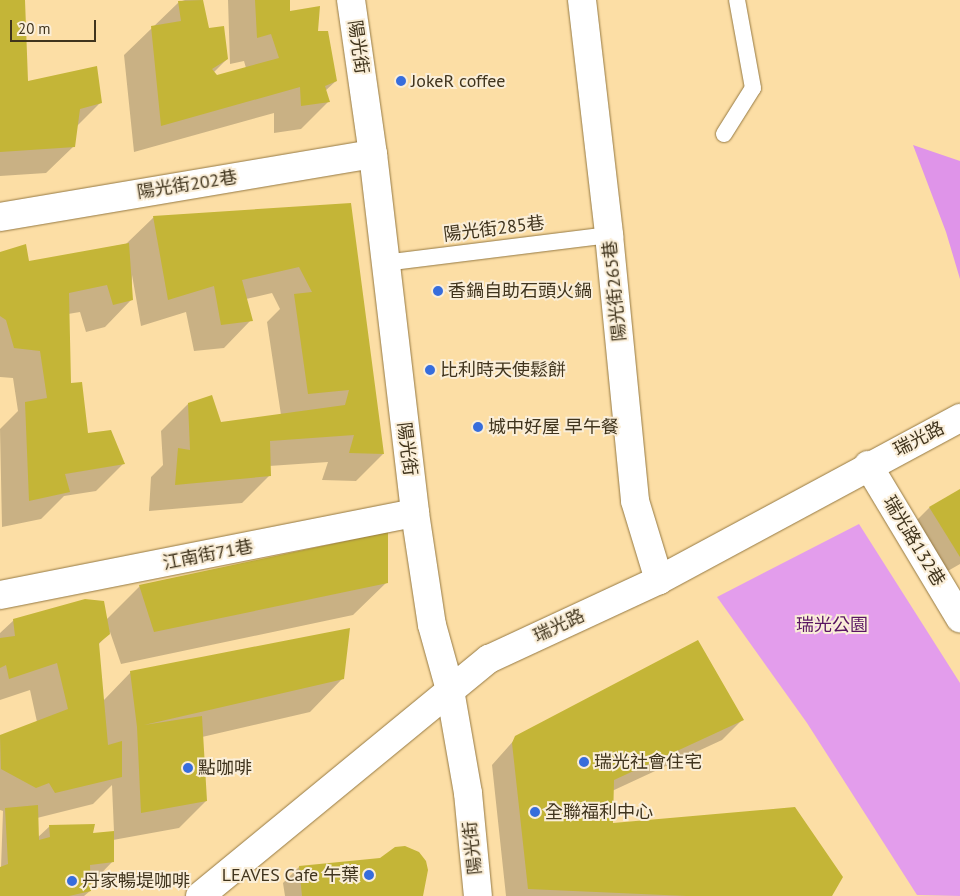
<!DOCTYPE html>
<html>
<head>
<meta charset="utf-8">
<style>
	body { margin:0 }
	#map { position:relative; width:960px; height:896px; overflow:hidden; background:#fcdea5; font-family:"PT Sans","Noto Sans TC",sans-serif }
	div>[style] { position:absolute }
	.green>* { inset:0; background:#e39dec }
	.forest>* { inset:0; background:#df94e9 }
	.shadow>* { inset:0; background:#0003 }
	.building>* { inset:0; background:#c4b537 }
	.roads { filter:drop-shadow(0 0 1px #957943) drop-shadow(0 0 1px #957943) }
	.service>* { height:16px; margin:-8px; padding:0 8px; transform-origin:8px; border-radius:8px; background:#fff }
	.minor>* { height:28px; margin:-14px; padding:0 14px; transform-origin:14px; border-radius:14px; background:#fff }
	.tertiary>* { height:28px; margin:-14px; padding:0 14px; transform-origin:14px; border-radius:14px; background:#fff }
	.dots>* { width:14px; height:14px; translate:-50% -50%; box-sizing:border-box; border:2px solid #faeed8; border-radius:50% }
	span { translate:-50% -50%; white-space:nowrap; text-align:center; line-height:1.15; -webkit-text-stroke:4px #faeed8; paint-order:stroke }
	.street-label { font-size:18px; color:#40341d }
	.poi-label { font-size:18px; color:#40341d }
	.left { translate:0 -50%; text-align:left }
	.right { translate:-100% -50%; text-align:right }
	.park-label { font-size:18px; color:#581461 }
	.scale { position:absolute; left:10px; top:20px; width:86px; height:22px; box-sizing:border-box; border:2px solid #40341d; border-top:0; padding-left:6px; font-size:15px; line-height:18px; white-space:nowrap; color:#40341d; -webkit-text-stroke:4px #faeed8; paint-order:stroke }
</style>
</head>
<body>
<div id="map">
	<div class="green">
		<i style="clip-path:polygon(859px 524px,960px 683px,960px 896px,917px 895px,807px 723px,717px 597px)"></i>
	</div>
	<div class="forest">
		<i style="clip-path:polygon(913px 145px,960px 161px,960px 279px,946px 232px)"></i>
	</div>
	<div class="shadow">
		<i style="clip-path:polygon(0 0,24px 0,27px 83px,101px 102px,76px 127px,74px 146px,46px 173px,0 176px)"></i>
		<i style="clip-path:polygon(185px 0,201px 0,209px 30px,227px 59px,213px 73px,217px 76px,246px 68px,244px 61px,230px 64px,228px 0,288px 0,288px 13px,317px 32px,336px 81px,325px 91px,328px 102px,301px 129px,274px 133px,274px 113px,134px 152px,124px 55px,179px 2px)"></i>
		<i style="clip-path:polygon(350px 204px,383px 454px,356px 481px,322px 480px,328px 462px,269px 466px,270px 475px,242px 503px,149px 511px,151px 477px,163px 465px,161px 431px,188px 404px,220px 424px,281px 415px,267px 322px,280px 309px,272px 293px,246px 299px,251px 320px,224px 348px,194px 351px,186px 312px,141px 326px,132px 275px,132px 299px,105px 327px,86px 332px,80px 312px,68px 314px,70px 384px,87px 434px,123px 464px,96px 491px,64px 496px,41px 519px,2px 527px,0 429px,18px 411px,13px 378px,0 377px,0 253px,28px 263px,126px 244px,154px 217px)"></i>
		<i style="clip-path:polygon(960px 490px,960px 564px,939px 576px,909px 528px,929px 508px)"></i>
		<i style="clip-path:polygon(evenodd,387px 582px,353px 615px,121px 664px,110px 632px,98px 645px,103px 701px,131px 672px,343px 678px,310px 712px,202px 737px,206px 801px,179px 828px,113px 840px,113px 861px,90px 885px,90px 891px,84px 896px,0 896px,3px 811px,0 810px,0 736px,37px 722px,30px 690px,0 700px,0 633px,14px 620px,106px 620px,140px 586px,387px 582px,112px 785px,114px 832px,91px 835px,50px 826px,37px 838px,37px 818px,93px 804px,112px 785px)"></i>
		<i style="clip-path:polygon(742px 720px,722px 740px,612px 791px,612px 824px,831px 896px,506px 896px,492px 765px,516px 738px)"></i>
		<i style="clip-path:polygon(299px 867px,422px 896px,285px 896px,283px 883px)"></i>
	</div>
	<div class="building">
		<i style="clip-path:polygon(0 0,25px 0,28px 81px,97px 66px,102px 103px,80px 109px,75px 147px,0 152px)"></i>
		<i style="clip-path:polygon(203px 0,209px 28px,224px 26px,228px 59px,212px 69px,217px 75px,279px 58px,271px 34px,257px 38px,255px 0,290px 0,290px 11px,320px 6px,318px 31px,328px 31px,337px 81px,325px 86px,330px 102px,301px 106px,300px 87px,161px 126px,151px 26px,181px 21px,178px 1px)"></i>
		<i style="clip-path:polygon(351px 203px,384px 454px,349px 453px,354px 435px,270px 441px,271px 476px,175px 485px,178px 448px,190px 450px,188px 403px,212px 395px,221px 422px,345px 405px,349px 390px,308px 394px,294px 294px,312px 292px,299px 267px,242px 280px,253px 321px,221px 325px,214px 286px,168px 300px,153px 216px)"></i>
		<i style="clip-path:polygon(129px 243px,133px 300px,113px 305px,107px 285px,69px 293px,71px 383px,82px 382px,88px 433px,111px 430px,125px 464px,65px 474px,70px 492px,29px 501px,25px 402px,47px 398px,40px 351px,14px 348px,6px 320px,0 316px,0 252px,26px 244px,29px 261px)"></i>
		<i style="clip-path:polygon(960px 489px,960px 557px,929px 507px)"></i>
		<i style="clip-path:polygon(388px 532px,388px 583px,154px 632px,139px 585px)"></i>
		<i style="clip-path:polygon(85px 599px,104px 601px,110px 634px,99px 643px,108px 745px,122px 741px,122px 777px,55px 793px,49px 783px,36px 788px,1px 769px,0 735px,68px 709px,57px 663px,9px 679px,6px 665px,0 668px,0 638px,15px 636px,13px 619px)"></i>
		<i style="clip-path:polygon(350px 628px,344px 679px,144px 725px,202px 716px,207px 801px,141px 813px,137px 727px,130px 671px)"></i>
		<i style="clip-path:polygon(698px 640px,744px 720px,614px 780px,613px 823px,795px 807px,843px 877px,832px 896px,687px 896px,528px 889px,512px 743px,515px 736px)"></i>
		<i style="clip-path:polygon(38px 805px,39px 840px,50px 837px,49px 825px,95px 824px,93px 833px,114px 831px,114px 862px,90px 865px,91px 891px,69px 896px,0 896px,0 867px,8px 864px,5px 808px)"></i>
		<i style="clip-path:polygon(405px 846px,419px 852px,426px 861px,428px 870px,423px 896px,302px 896px,299px 866px,380px 858px,395px 847px)"></i>
	</div>
	<div class="roads">
		<div class="service">
			<i style="left:724px;top:134px;width:54px;rotate:-57.8deg"></i>
			<i style="left:753px;top:88px;width:89px;rotate:-100.3deg"></i>
			<i style="left:384px;top:263px;width:227px;rotate:-7.1deg"></i>
		</div>
		<div class="minor">
			<i style="left:582px;top:0;width:237px;rotate:83.4deg"></i>
			<i style="left:609px;top:235px;width:267px;rotate:84.4deg"></i>
			<i style="left:635px;top:501px;width:83px;rotate:73.1deg"></i>
			<i style="left:0;top:217px;width:378px;rotate:-9.6deg"></i>
			<i style="left:868px;top:465px;width:179px;rotate:59deg"></i>
			<i style="left:0;top:595px;width:423px;rotate:-11.2deg"></i>
		</div>
		<div class="tertiary">
			<i style="left:351px;top:0;width:156px;rotate:81.9deg"></i>
			<i style="left:373px;top:154px;width:361px;rotate:83.3deg"></i>
			<i style="left:415px;top:513px;width:113px;rotate:81.4deg"></i>
			<i style="left:432px;top:625px;width:67px;rotate:74.5deg"></i>
			<i style="left:450px;top:690px;width:105px;rotate:80.1deg"></i>
			<i style="left:468px;top:793px;width:103px;rotate:84.5deg"></i>
			<i style="left:200px;top:896px;width:374px;rotate:-39.4deg"></i>
			<i style="left:489px;top:659px;width:187px;rotate:-24.9deg"></i>
			<i style="left:659px;top:580px;width:342px;rotate:-28.3deg"></i>
		</div>
	</div>
	<div class="dots">
		<i style="left:401px;top:81px;background:#376ddc"></i>
		<i style="left:438px;top:291px;background:#376ddc"></i>
		<i style="left:430px;top:370px;background:#376ddc"></i>
		<i style="left:478px;top:427px;background:#376ddc"></i>
		<i style="left:584px;top:762px;background:#376ddc"></i>
		<i style="left:188px;top:768px;background:#376ddc"></i>
		<i style="left:535px;top:812px;background:#376ddc"></i>
		<i style="left:369px;top:875px;background:#376ddc"></i>
		<i style="left:72px;top:881px;background:#376ddc"></i>
	</div>
	<div class="street-label">
		<span style="left:358px;top:47px;rotate:82deg">陽光街</span>
		<span style="left:187px;top:185px;rotate:-9deg">陽光街202巷</span>
		<span style="left:494px;top:229px;rotate:-7deg">陽光街285巷</span>
		<span style="left:615px;top:291px;rotate:-96deg">陽光街265巷</span>
		<span style="left:919px;top:439px;rotate:-27deg">瑞光路</span>
		<span style="left:407px;top:449px;rotate:83deg">陽光街</span>
		<span style="left:914px;top:541px;rotate:59deg">瑞光路132巷</span>
		<span style="left:208px;top:555px;rotate:-11deg">江南街71巷</span>
		<span style="left:559px;top:626px;rotate:-25deg">瑞光路</span>
		<span style="left:473px;top:848px;rotate:-96deg">陽光街</span>
	</div>
	<div class="poi-label">
		<span class="left" style="left:411px;top:81px">JokeR coffee</span>
		<span class="left" style="left:448px;top:291px">香鍋自助石頭火鍋</span>
		<span class="left" style="left:440px;top:370px">比利時天使鬆餅</span>
		<span class="left" style="left:488px;top:427px">城中好屋 早午餐</span>
		<span class="left" style="left:594px;top:762px">瑞光社會住宅</span>
		<span class="left" style="left:198px;top:768px">點咖啡</span>
		<span class="left" style="left:545px;top:812px">全聯福利中心</span>
		<span class="right" style="left:359px;top:875px">LEAVES Cafe 午葉</span>
		<span class="left" style="left:82px;top:881px">丹家暢堤咖啡</span>
	</div>
	<div class="park-label">
		<span style="left:832px;top:625px">瑞光公園</span>
	</div>
	<div class="scale">20 m</div>
</div>
</body>
</html>
